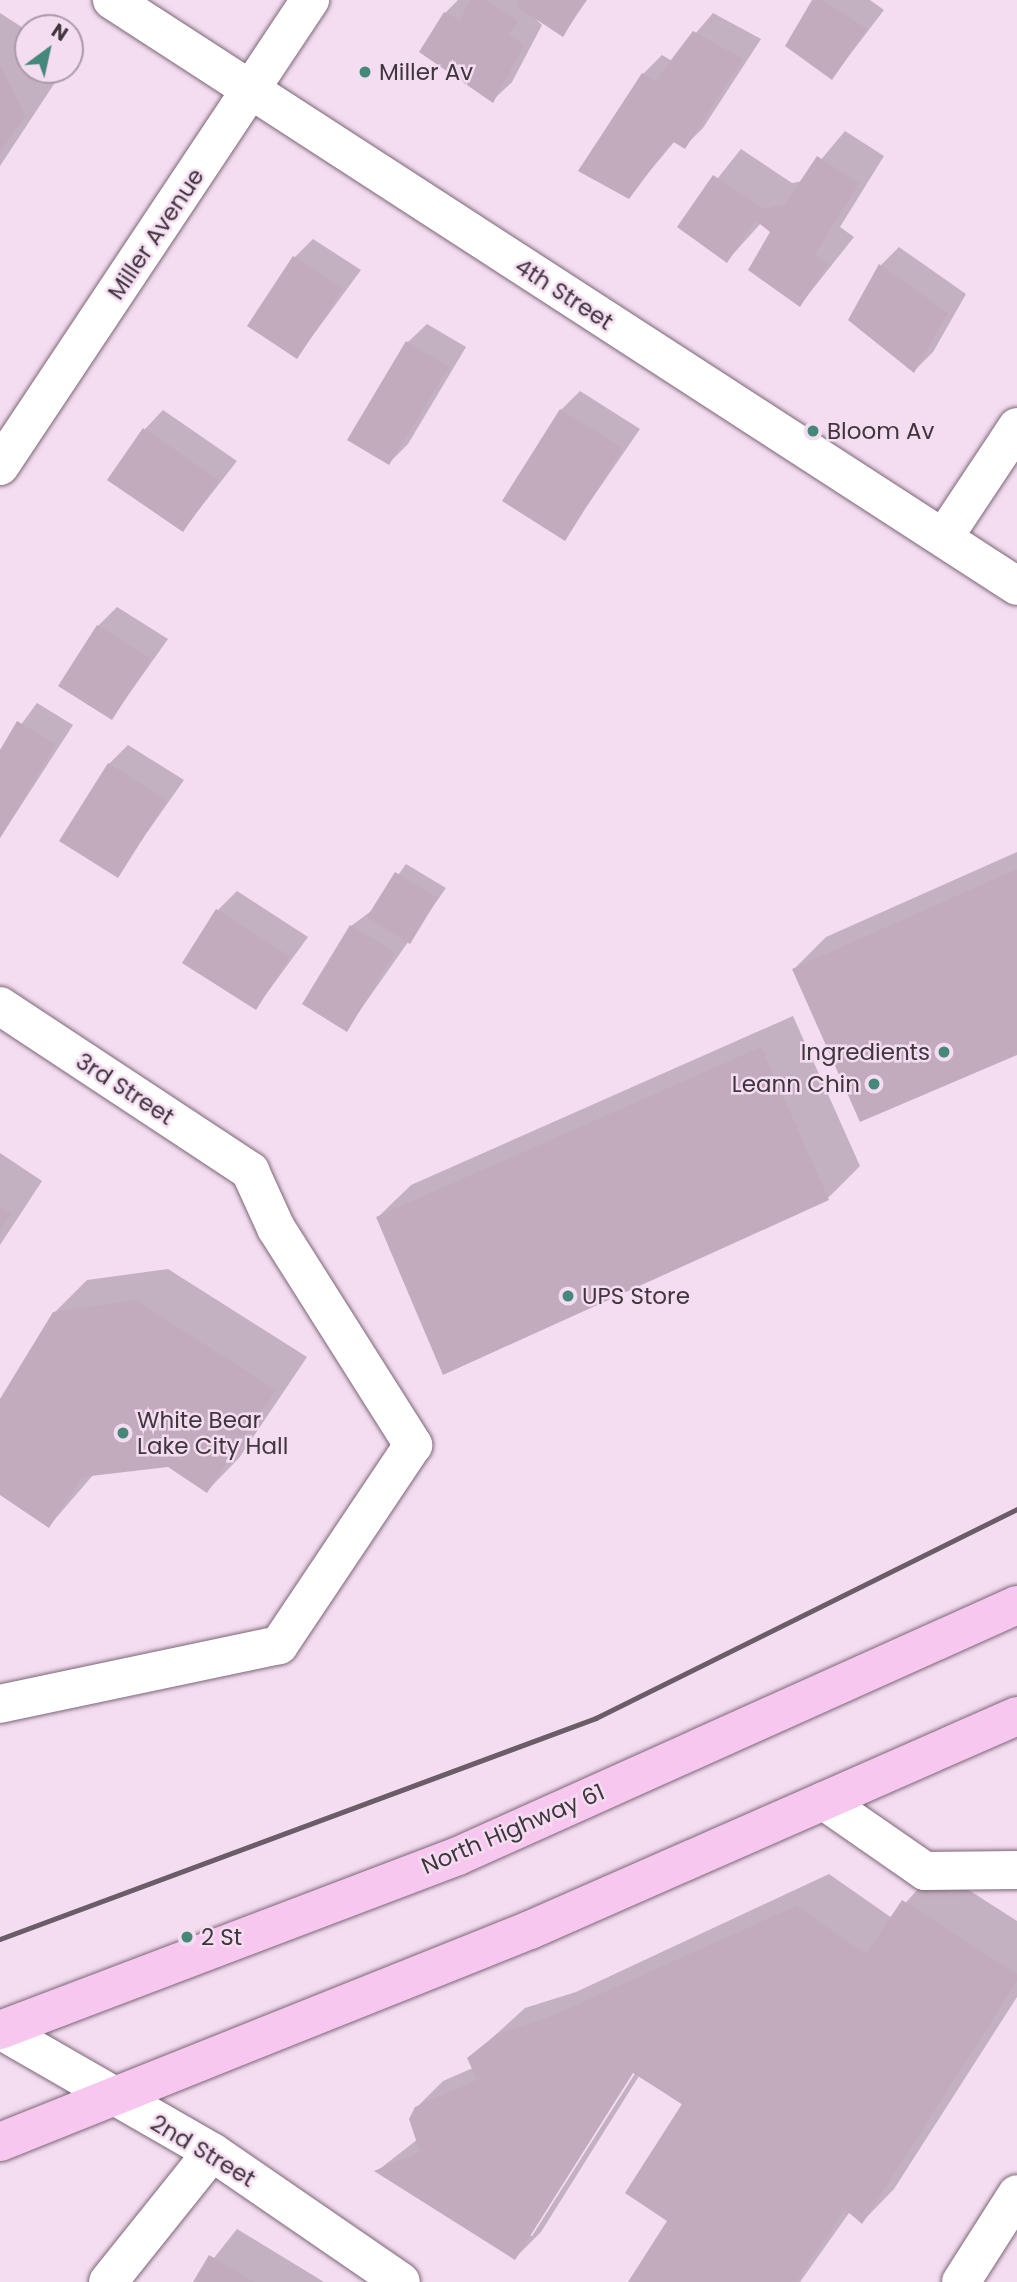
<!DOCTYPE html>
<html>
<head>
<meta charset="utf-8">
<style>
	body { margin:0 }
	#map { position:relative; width:1017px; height:2282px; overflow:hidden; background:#f4ddf0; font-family:Poppins,sans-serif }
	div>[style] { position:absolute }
	.shadow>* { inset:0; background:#0003 }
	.building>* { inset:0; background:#c2abbd }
	.roads { filter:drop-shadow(0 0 2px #7b6677) drop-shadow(0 0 2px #7b6677) }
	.minor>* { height:38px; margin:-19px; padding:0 19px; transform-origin:19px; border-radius:19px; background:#fff }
	.major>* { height:38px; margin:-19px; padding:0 19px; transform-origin:19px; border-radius:19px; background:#f7c7ef }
	.rail>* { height:5px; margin:-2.5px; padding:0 2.5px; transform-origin:2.5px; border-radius:2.5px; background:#6a5d67 }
	.dots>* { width:19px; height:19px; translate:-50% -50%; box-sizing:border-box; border:4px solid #f4ddf0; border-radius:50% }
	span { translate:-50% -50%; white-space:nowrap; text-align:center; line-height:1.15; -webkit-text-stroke:5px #f4ddf0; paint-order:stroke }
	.poi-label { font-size:23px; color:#40363e }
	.left { translate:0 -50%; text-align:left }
	.right { translate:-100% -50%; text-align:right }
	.street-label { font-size:23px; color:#40363e }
	.north { position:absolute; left:14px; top:14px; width:70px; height:70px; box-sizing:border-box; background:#f4ddf0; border:2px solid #ac9aa9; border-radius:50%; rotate:33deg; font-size:19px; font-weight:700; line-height:28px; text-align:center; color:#40363e }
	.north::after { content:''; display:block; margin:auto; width:24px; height:32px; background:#458778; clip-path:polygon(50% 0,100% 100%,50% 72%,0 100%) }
</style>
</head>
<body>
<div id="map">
	<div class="shadow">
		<i style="clip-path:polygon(458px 0,587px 0,563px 35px,529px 12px,542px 25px,512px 82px,493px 100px,445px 13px)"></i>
		<i style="clip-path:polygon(814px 0,870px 0,884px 10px,832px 78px)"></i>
		<i style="clip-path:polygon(0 13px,28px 31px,28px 70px,52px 70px,56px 81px,0 166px)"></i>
		<i style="clip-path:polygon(713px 13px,761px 39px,703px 128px,684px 147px,675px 141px,628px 197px,643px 74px,662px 55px,672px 61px)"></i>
		<i style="clip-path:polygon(845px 131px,884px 156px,840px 227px,854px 237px,800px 305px,772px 232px,761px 223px,727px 261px,679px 227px,741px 149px,792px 183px,803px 181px)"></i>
		<i style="clip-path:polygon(313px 239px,361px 270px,297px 357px,294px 258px)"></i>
		<i style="clip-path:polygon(899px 247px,966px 294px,933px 352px,914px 371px,881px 265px)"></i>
		<i style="clip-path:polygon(427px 324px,466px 347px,408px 444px,389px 463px,408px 342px)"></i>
		<i style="clip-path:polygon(580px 391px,640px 429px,565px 538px,561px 410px)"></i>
		<i style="clip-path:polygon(163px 410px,237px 461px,183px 530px,145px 429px)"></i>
		<i style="clip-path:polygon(117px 607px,168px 639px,112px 718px,98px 626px)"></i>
		<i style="clip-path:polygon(37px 703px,73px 725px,0 838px,0 753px)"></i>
		<i style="clip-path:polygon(128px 745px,184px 780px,117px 875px,109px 764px)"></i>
		<i style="clip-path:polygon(1017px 852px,1017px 1053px,794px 969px,826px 937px)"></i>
		<i style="clip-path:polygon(406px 864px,446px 888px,347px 1029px,351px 926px,374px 909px)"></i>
		<i style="clip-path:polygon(237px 891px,308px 937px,256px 1008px,218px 910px)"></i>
		<i style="clip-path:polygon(793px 1016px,860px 1166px,828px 1198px,378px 1217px,411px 1185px)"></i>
		<i style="clip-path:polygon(0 1153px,42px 1181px,0 1245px)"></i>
		<i style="clip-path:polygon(168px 1269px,307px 1357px,239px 1458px,207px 1491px,168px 1466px,94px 1474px,49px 1526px,0 1493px,0 1403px,54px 1313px,87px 1280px)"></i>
		<i style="clip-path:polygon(evenodd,936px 1869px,1017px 1921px,1017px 1997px,894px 2189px,862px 2222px,849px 2213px,800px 2282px,630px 2282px,668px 2222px,683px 2105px,639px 2076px,541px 2232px,515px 2258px,377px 2171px,418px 2139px,416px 2108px,443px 2081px,473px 2068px,469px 2059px,525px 2008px,576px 1992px,829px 1874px,892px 1918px,936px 1869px,632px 2072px,636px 2072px,532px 2236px,529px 2235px,632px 2072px)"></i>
		<i style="clip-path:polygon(237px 2229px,324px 2282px,195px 2282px)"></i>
	</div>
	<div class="building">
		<i style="clip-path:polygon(470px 0,485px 0,518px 21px,509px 35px,524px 45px,493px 103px,419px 52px,444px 12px,460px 20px)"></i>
		<i style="clip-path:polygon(519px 0,585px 0,563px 37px,516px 6px)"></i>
		<i style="clip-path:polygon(812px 0,823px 0,867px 29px,832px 80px,785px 46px)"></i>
		<i style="clip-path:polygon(693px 31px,743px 59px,685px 149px,672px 141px,629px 199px,578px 171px,642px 73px,655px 81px)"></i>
		<i style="clip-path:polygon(0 65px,25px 115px,0 152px)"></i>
		<i style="clip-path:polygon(817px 156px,859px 183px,815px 254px,828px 264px,800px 307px,748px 270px,770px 232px,755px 220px,727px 263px,677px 227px,713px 175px,764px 209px,785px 204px)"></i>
		<i style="clip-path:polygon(293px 256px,343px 289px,297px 359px,247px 326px)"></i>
		<i style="clip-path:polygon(879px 264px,948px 313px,914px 373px,848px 320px)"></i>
		<i style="clip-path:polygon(406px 341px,449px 367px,389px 465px,347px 440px)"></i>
		<i style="clip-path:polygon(560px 409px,623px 448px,565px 541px,502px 501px)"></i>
		<i style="clip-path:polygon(143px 428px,219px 480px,183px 532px,107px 480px)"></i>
		<i style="clip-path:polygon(97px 625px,151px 659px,112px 720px,58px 686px)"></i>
		<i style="clip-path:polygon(17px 721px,56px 744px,0 838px,0 750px)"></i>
		<i style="clip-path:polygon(108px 763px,167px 800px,118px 878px,59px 841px)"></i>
		<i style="clip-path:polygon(1017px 869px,1017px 1055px,860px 1122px,792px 969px)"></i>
		<i style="clip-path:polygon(395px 872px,438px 898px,410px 944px,367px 917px)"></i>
		<i style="clip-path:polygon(216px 909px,290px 956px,256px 1010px,182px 963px)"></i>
		<i style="clip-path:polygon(350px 925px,395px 952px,347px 1032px,302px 1004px)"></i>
		<i style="clip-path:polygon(761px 1047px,829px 1200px,443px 1375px,376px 1217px)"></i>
		<i style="clip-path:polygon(0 1206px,11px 1214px,0 1230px)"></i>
		<i style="clip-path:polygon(135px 1300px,276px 1390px,207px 1493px,168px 1467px,82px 1477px,49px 1528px,0 1495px,0 1399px,53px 1312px)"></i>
		<i style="clip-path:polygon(902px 1900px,1017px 1974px,1017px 1981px,862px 2224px,845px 2209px,796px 2282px,628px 2282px,667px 2221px,625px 2193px,682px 2104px,633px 2073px,515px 2260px,374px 2171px,420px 2152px,409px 2119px,415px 2107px,477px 2080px,467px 2058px,497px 2034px,547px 2018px,796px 1906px,866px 1954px)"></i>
		<i style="clip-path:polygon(209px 2255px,254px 2282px,193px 2282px)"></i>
	</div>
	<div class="roads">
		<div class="minor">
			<i style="left:112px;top:0;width:1078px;rotate:32.92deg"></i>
			<i style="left:0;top:466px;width:560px;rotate:-56.37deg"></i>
			<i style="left:944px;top:537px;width:132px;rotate:-56.4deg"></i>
			<i style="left:0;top:1006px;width:300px;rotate:33.4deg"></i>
			<i style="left:250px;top:1171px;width:63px;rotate:65.5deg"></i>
			<i style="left:276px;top:1228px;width:257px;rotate:57.7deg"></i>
			<i style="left:413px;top:1445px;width:241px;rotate:123.8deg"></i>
			<i style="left:279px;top:1645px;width:285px;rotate:168.1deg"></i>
			<i style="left:824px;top:1801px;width:123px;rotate:34.7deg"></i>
			<i style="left:925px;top:1871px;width:92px;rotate:-0.6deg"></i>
			<i style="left:0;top:2030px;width:245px;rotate:29.9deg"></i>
			<i style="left:212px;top:2152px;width:229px;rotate:34.5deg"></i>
			<i style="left:108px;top:2282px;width:166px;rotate:-51.3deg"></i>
			<i style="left:961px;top:2282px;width:104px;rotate:-57.5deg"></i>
		</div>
		<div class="major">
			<i style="left:0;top:2030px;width:490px;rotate:-20.8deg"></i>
			<i style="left:458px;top:1856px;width:613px;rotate:-24.18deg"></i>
			<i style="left:0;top:2142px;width:571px;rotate:-21.8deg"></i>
			<i style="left:530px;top:1930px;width:532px;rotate:-23.72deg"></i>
		</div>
	</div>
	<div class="rail">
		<i style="left:0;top:1939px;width:636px;rotate:-20.35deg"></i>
		<i style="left:596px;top:1718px;width:470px;rotate:-26.4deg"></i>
	</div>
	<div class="dots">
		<i style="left:365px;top:72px;background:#458778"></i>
		<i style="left:813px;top:431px;background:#458778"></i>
		<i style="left:944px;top:1052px;background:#458778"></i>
		<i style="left:874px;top:1084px;background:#458778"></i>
		<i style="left:568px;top:1296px;background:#458778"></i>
		<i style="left:123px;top:1433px;background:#458778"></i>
		<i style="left:187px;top:1937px;background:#458778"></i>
	</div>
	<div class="poi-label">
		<span class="left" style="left:379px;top:72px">Miller Av</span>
		<span class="left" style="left:827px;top:431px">Bloom Av</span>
		<span class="right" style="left:930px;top:1052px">Ingredients</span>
		<span class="right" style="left:860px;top:1084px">Leann Chin</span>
		<span class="left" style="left:582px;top:1296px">UPS Store</span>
		<span class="left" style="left:137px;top:1433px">White Bear<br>Lake City Hall</span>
		<span class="left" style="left:201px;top:1937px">2 St</span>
	</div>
	<div class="street-label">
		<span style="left:156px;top:234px;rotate:-56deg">Miller Avenue</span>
		<span style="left:564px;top:294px;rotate:33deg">4th Street</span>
		<span style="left:125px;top:1089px;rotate:33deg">3rd Street</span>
		<span style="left:513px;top:1829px;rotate:-23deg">North Highway 61</span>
		<span style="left:203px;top:2151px;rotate:31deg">2nd Street</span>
	</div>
	<div class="north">N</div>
</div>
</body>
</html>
